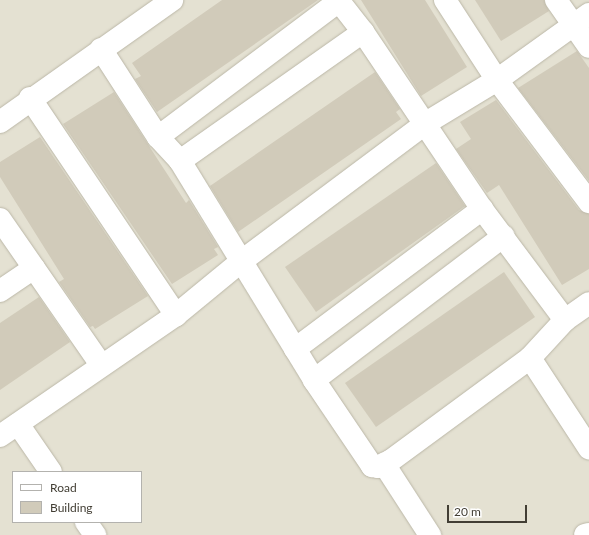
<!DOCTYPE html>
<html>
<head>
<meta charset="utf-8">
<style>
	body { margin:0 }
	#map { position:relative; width:589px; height:535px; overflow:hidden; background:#f0eee4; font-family:Lato,sans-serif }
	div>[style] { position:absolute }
	.residential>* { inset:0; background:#e4e1d2 }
	.building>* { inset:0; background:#d1cbba }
	.roads { filter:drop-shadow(0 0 1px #bbb7a7) drop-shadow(0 0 1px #bbb7a7) }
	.minor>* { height:22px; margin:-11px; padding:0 11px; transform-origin:11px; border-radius:11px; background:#fff }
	span { translate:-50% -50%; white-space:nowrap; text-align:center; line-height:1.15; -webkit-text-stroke:3.5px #fff; paint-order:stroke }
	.legend { position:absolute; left:12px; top:471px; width:130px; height:52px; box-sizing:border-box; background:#fff; border:1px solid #b3b2ae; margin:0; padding:5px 7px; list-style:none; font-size:12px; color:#423e34 }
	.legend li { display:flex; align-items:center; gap:8px; height:20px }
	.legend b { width:20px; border:1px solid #b3b2ae }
	.scale { position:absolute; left:447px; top:505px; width:80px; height:18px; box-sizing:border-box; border:2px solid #423e34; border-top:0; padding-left:5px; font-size:12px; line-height:14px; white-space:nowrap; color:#423e34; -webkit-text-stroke:3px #fff; paint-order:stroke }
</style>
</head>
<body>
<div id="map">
	<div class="residential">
		<i style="clip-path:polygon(evenodd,0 0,589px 0,589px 535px,0 535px,0 0,13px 472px,141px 472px,141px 522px,13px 522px,13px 472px)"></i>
	</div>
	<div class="building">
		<i style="clip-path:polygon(222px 0,318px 0,157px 112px,135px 79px,141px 76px,132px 63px)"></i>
		<i style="clip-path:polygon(361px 0,425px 0,467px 67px,421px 96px)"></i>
		<i style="clip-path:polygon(475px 0,544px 0,549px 11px,501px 41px)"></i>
		<i style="clip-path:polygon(577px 51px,589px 68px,589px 181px,518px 88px)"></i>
		<i style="clip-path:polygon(375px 72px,400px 109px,396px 112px,401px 119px,238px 232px,210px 186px)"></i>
		<i style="clip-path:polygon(114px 92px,186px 203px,189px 200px,218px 247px,214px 249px,218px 255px,172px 284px,63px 124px)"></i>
		<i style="clip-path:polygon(496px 100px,579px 210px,589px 214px,589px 269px,562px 285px,499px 185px,487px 193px,456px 149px,471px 139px,460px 122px)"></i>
		<i style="clip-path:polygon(40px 137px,148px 296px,95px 329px,93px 326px,90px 327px,59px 282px,64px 279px,0 177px,0 162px)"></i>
		<i style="clip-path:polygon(436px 163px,465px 206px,316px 312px,285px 267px)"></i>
		<i style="clip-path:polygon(504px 272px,535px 317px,376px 427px,345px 383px)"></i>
		<i style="clip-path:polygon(39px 297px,70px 342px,0 390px,0 323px)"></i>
	</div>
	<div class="roads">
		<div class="minor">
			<i style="left:338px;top:0;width:41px;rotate:52deg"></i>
			<i style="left:363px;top:32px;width:213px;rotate:56.1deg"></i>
			<i style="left:482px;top:209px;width:139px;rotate:53.2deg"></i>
			<i style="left:445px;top:0;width:95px;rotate:57deg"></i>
			<i style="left:497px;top:80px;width:153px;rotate:53deg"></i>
			<i style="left:556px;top:0;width:57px;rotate:54.9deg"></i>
			<i style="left:101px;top:49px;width:105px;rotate:57.1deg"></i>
			<i style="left:158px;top:137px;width:33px;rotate:47deg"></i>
			<i style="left:180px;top:161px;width:257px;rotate:58.5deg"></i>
			<i style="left:314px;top:380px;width:104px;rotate:56deg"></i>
			<i style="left:372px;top:466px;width:6px;rotate:9deg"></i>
			<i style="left:378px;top:467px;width:13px;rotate:-27deg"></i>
			<i style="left:390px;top:461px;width:174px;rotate:-36.3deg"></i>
			<i style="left:530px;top:358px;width:52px;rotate:-47.4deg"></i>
			<i style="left:565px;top:320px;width:29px;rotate:-35deg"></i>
			<i style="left:30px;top:98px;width:262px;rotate:56.1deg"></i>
			<i style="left:0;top:122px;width:211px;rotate:-35.3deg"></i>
			<i style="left:158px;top:137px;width:226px;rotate:-36.9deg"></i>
			<i style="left:180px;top:161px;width:224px;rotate:-35.2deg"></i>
			<i style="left:0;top:219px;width:178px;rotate:55.3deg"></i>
			<i style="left:0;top:291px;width:41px;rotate:-34.1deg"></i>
			<i style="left:295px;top:349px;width:234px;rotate:-36.8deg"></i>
			<i style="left:530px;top:358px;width:108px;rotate:56.8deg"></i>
			<i style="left:314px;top:380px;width:238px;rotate:-37.2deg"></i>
			<i style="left:18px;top:424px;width:58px;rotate:55.5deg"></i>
			<i style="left:0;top:436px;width:214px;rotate:-34.5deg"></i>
			<i style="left:176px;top:315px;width:87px;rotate:-39.4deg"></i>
			<i style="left:243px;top:260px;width:229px;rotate:-36.8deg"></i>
			<i style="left:426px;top:123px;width:83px;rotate:-31.2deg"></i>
			<i style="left:497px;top:80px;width:113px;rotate:-35.7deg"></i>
			<i style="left:384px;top:464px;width:85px;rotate:57.1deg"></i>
			<i style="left:86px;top:522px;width:16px;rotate:55deg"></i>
			<i style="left:585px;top:535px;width:4px;rotate:-14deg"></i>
		</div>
	</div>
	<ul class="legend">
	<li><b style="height:5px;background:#fff"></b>Road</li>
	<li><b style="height:11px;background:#d1cbba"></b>Building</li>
	</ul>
	<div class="scale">20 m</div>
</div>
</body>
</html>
